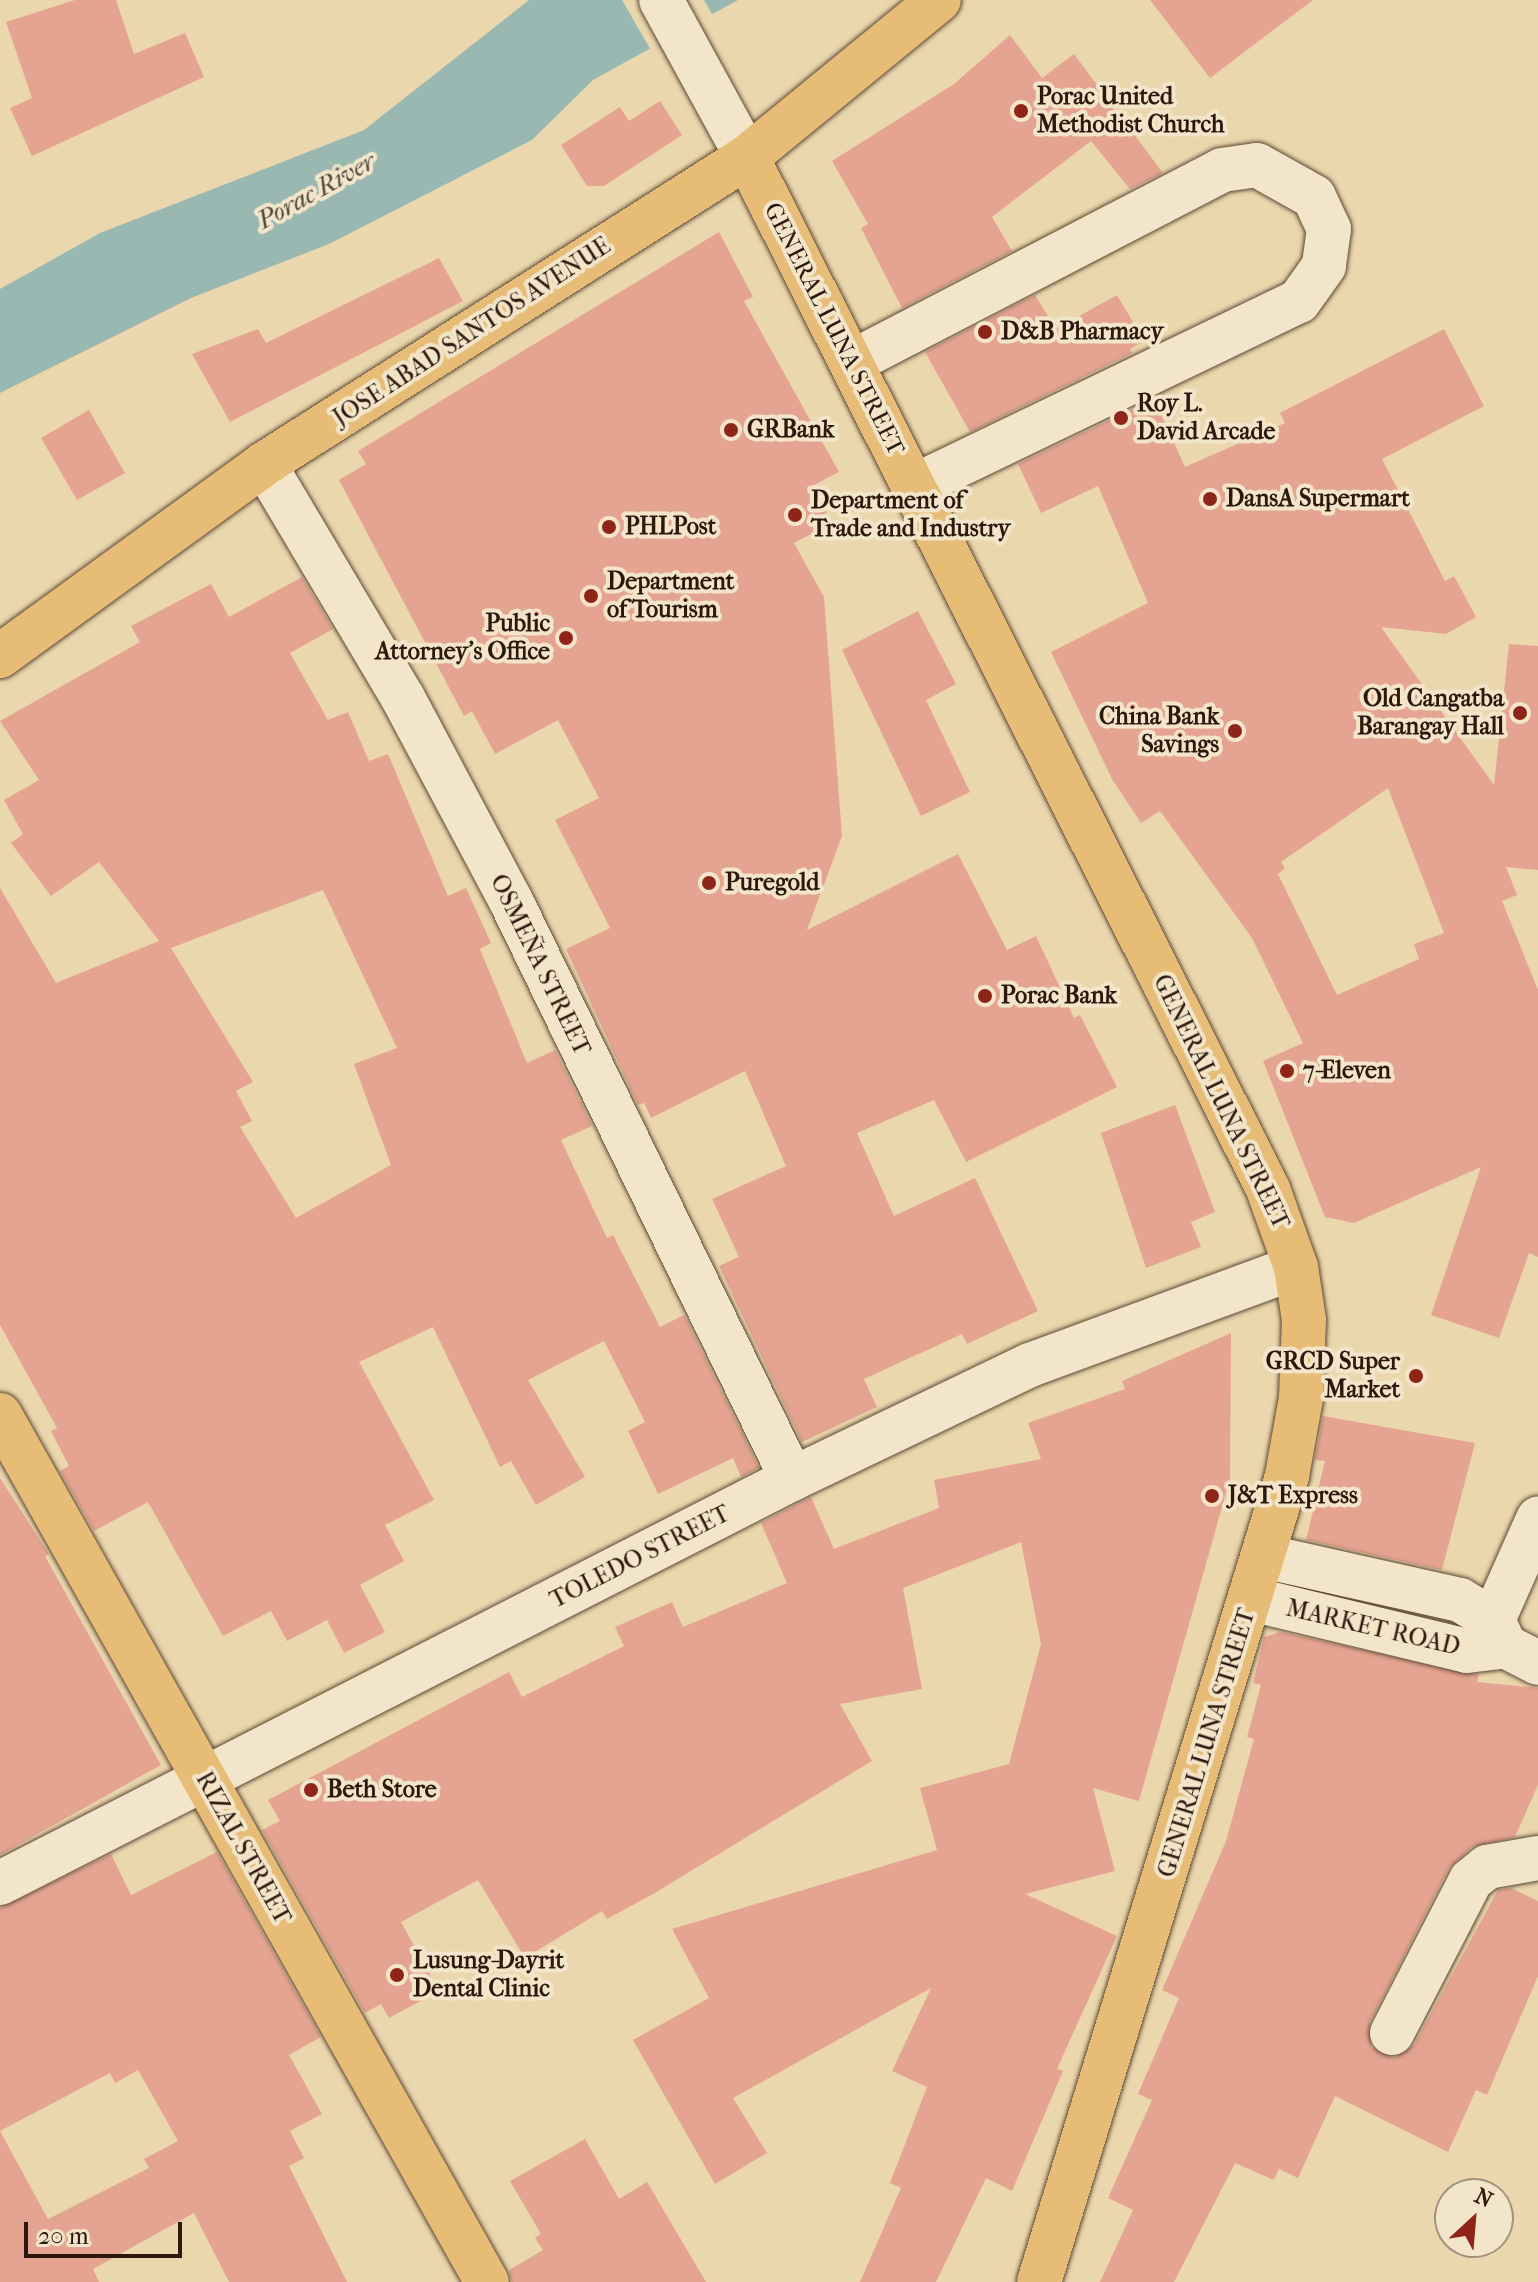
<!DOCTYPE html>
<html>
<head>
<meta charset="utf-8">
<style>
	body { margin:0 }
	#map { position:relative; width:1538px; height:2282px; overflow:hidden; background:#ebd7ad; font-family:"IM FELL French Canon",serif }
	div>[style] { position:absolute }
	.water>* { inset:0; background:#9ab8b2 }
	.pier>* { inset:0; background:#ebd7ad }
	.building>* { inset:0; background:#e5a492 }
	.roads { filter:drop-shadow(0 0 2px #5c4835) drop-shadow(0 0 2px #5c4835) }
	.minor>* { height:44px; margin:-22px; padding:0 22px; transform-origin:22px; border-radius:22px; background:#f2e5ca }
	.major>* { height:44px; margin:-22px; padding:0 22px; transform-origin:22px; border-radius:22px; background:#e6bc76 }
	.dots>* { width:22px; height:22px; translate:-50% -50%; box-sizing:border-box; border:4px solid #f2e5ca; border-radius:50% }
	span { translate:-50% -50%; white-space:nowrap; text-align:center; line-height:1.15; -webkit-text-stroke:8px #f2e5ca; paint-order:stroke }
	.poi-label { font-size:24px; color:#2d180d; font-weight:700 }
	.left { translate:0 -50%; text-align:left }
	.right { translate:-100% -50%; text-align:right }
	.street-label { font-size:24px; color:#2d180d }
	.water-label { font-size:26px; color:#4e483f; font-style:italic }
	.north { position:absolute; left:1434px; top:2178px; width:80px; height:80px; box-sizing:border-box; background:#f2e5ca; border:2px solid #a3937e; border-radius:50%; rotate:26deg; font-size:22px; font-weight:700; line-height:32px; text-align:center; color:#2d180d }
	.north::after { content:''; display:block; margin:auto; width:28px; height:36px; background:#8f2418; clip-path:polygon(50% 0,100% 100%,50% 72%,0 100%) }
	.scale { position:absolute; left:24px; top:2222px; width:158px; height:36px; box-sizing:border-box; border:4px solid #2d180d; border-top:0; padding-left:10px; font-size:24px; line-height:28px; white-space:nowrap; color:#2d180d; -webkit-text-stroke:6px #f2e5ca; paint-order:stroke }
</style>
</head>
<body>
<div id="map">
	<div class="water">
		<i style="clip-path:polygon(529px 0,738px 0,593px 80px,532px 140px,329px 244px,191px 298px,0 393px,0 289px,100px 233px,364px 130px)"></i>
	</div>
	<div class="pier">
		<i style="clip-path:polygon(622px 0,704px 0,714px 18px,652px 52px)"></i>
	</div>
	<div class="building">
		<i style="clip-path:polygon(75px 0,116px 0,134px 54px,185px 33px,204px 77px,32px 156px,10px 108px,32px 98px,6px 22px)"></i>
		<i style="clip-path:polygon(1150px 0,1313px 0,1210px 78px)"></i>
		<i style="clip-path:polygon(1010px 35px,1042px 78px,1074px 54px,1163px 173px,1130px 189px,1091px 141px,992px 217px,1012px 251px,902px 308px,861px 228px,868px 224px,832px 161px,954px 84px)"></i>
		<i style="clip-path:polygon(660px 101px,682px 135px,604px 186px,587px 186px,561px 145px,620px 107px,629px 121px)"></i>
		<i style="clip-path:polygon(719px 232px,753px 297px,744px 301px,839px 472px,812px 486px,832px 523px,794px 543px,824px 597px,842px 836px,807px 930px,958px 854px,1007px 950px,1036px 936px,1074px 1018px,1080px 1015px,1117px 1087px,966px 1162px,934px 1100px,857px 1133px,894px 1216px,975px 1178px,1038px 1311px,967px 1344px,962px 1334px,864px 1379px,877px 1407px,802px 1442px,719px 1266px,739px 1257px,712px 1199px,786px 1166px,745px 1071px,651px 1118px,644px 1103px,638px 1105px,566px 949px,610px 928px,555px 820px,599px 798px,558px 720px,495px 754px,472px 711px,464px 716px,339px 480px,366px 464px,358px 451px)"></i>
		<i style="clip-path:polygon(439px 258px,463px 301px,230px 422px,192px 354px,258px 329px,266px 343px)"></i>
		<i style="clip-path:polygon(1035px 295px,1056px 329px,1117px 295px,1144px 341px,1130px 349px,1132px 353px,970px 432px,925px 352px)"></i>
		<i style="clip-path:polygon(evenodd,1444px 329px,1484px 406px,1382px 459px,1445px 581px,1454px 576px,1476px 617px,1446px 634px,1381px 627px,1494px 785px,1509px 644px,1538px 646px,1538px 870px,1506px 867px,1517px 895px,1502px 901px,1538px 990px,1538px 1257px,1529px 1253px,1499px 1338px,1431px 1315px,1481px 1167px,1354px 1223px,1325px 1217px,1263px 1061px,1303px 1043px,1252px 938px,1160px 811px,1141px 823px,1112px 779px,1051px 652px,1148px 603px,1098px 486px,1041px 513px,1018px 464px,1154px 399px,1185px 467px,1285px 423px,1280px 413px,1444px 329px,1388px 788px,1444px 933px,1414px 944px,1419px 959px,1337px 995px,1278px 874px,1285px 868px,1281px 862px,1388px 788px)"></i>
		<i style="clip-path:polygon(89px 410px,125px 473px,77px 500px,41px 438px)"></i>
		<i style="clip-path:polygon(evenodd,302px 577px,333px 629px,290px 653px,328px 720px,348px 712px,369px 761px,388px 754px,448px 896px,466px 888px,491px 943px,480px 949px,527px 1063px,555px 1050px,592px 1126px,561px 1140px,607px 1238px,613px 1235px,660px 1327px,684px 1315px,759px 1468px,741px 1477px,733px 1458px,658px 1494px,628px 1431px,645px 1422px,604px 1341px,528px 1380px,585px 1477px,536px 1505px,511px 1461px,500px 1467px,433px 1327px,359px 1362px,434px 1500px,385px 1525px,404px 1561px,360px 1585px,385px 1632px,344px 1653px,327px 1620px,287px 1641px,271px 1611px,223px 1636px,148px 1502px,94px 1531px,60px 1471px,69px 1466px,51px 1431px,57px 1428px,0 1325px,0 888px,56px 983px,159px 941px,99px 862px,51px 896px,11px 843px,23px 834px,4px 800px,39px 780px,0 721px,140px 642px,131px 626px,211px 584px,229px 617px,302px 577px,323px 890px,397px 1048px,354px 1064px,391px 1165px,296px 1218px,240px 1127px,252px 1121px,236px 1091px,253px 1082px,171px 948px,323px 890px)"></i>
		<i style="clip-path:polygon(918px 611px,956px 684px,926px 700px,970px 792px,921px 816px,842px 650px)"></i>
		<i style="clip-path:polygon(1175px 1105px,1215px 1212px,1191px 1222px,1201px 1247px,1146px 1268px,1101px 1133px)"></i>
		<i style="clip-path:polygon(1231px 1333px,1230px 1479px,1139px 1801px,1093px 1788px,1115px 1871px,1025px 1894px,1117px 1936px,1057px 2069px,1063px 2071px,1012px 2191px,986px 2178px,936px 2282px,860px 2282px,901px 2188px,890px 2183px,927px 2087px,892px 2071px,931px 1988px,733px 2098px,767px 2153px,715px 2184px,633px 2040px,709px 1998px,672px 1929px,937px 1850px,920px 1788px,1009px 1764px,1041px 1644px,1021px 1542px,903px 1588px,922px 1689px,840px 1704px,872px 1761px,653px 1894px,607px 1919px,602px 1911px,525px 1958px,478px 1880px,401px 1922px,439px 1991px,389px 2018px,381px 2004px,365px 2013px,262px 1830px,280px 1821px,268px 1800px,509px 1672px,522px 1697px,624px 1646px,615px 1627px,672px 1602px,683px 1627px,787px 1583px,761px 1523px,803px 1501px,811px 1497px,834px 1549px,939px 1508px,934px 1480px,1041px 1459px,1028px 1423px,1125px 1389px,1122px 1381px)"></i>
		<i style="clip-path:polygon(1323px 1416px,1475px 1443px,1442px 1570px,1306px 1540px,1325px 1461px,1315px 1460px)"></i>
		<i style="clip-path:polygon(0 1478px,49px 1554px,45px 1556px,161px 1765px,0 1855px)"></i>
		<i style="clip-path:polygon(1280px 1632px,1479px 1675px,1477px 1682px,1538px 1688px,1538px 1785px,1515px 1837px,1472px 1847px,1449px 1868px,1370px 2022px,1371px 2047px,1394px 2058px,1414px 2045px,1498px 1890px,1511px 1888px,1538px 1901px,1538px 1976px,1487px 2095px,1476px 2090px,1448px 2152px,1335px 2096px,1298px 2178px,1279px 2169px,1274px 2180px,1235px 2163px,1174px 2282px,1100px 2282px,1133px 2210px,1108px 2198px,1152px 2100px,1138px 2094px,1179px 1998px,1162px 1990px,1226px 1841px,1254px 1739px,1247px 1737px,1261px 1685px,1253px 1683px,1264px 1637px)"></i>
		<i style="clip-path:polygon(evenodd,217px 1852px,321px 2037px,289px 2055px,322px 2114px,290px 2131px,304px 2158px,289px 2166px,347px 2282px,229px 2282px,194px 2213px,93px 2269px,99px 2282px,0 2282px,0 1908px,111px 1854px,131px 1895px,217px 1852px,138px 2070px,178px 2141px,144px 2159px,149px 2168px,48px 2219px,0 2131px,110px 2073px,115px 2083px,138px 2070px)"></i>
		<i style="clip-path:polygon(585px 2139px,619px 2199px,647px 2182px,706px 2282px,512px 2282px,509px 2270px,543px 2250px,535px 2238px,541px 2234px,510px 2181px)"></i>
	</div>
	<div class="roads">
		<div class="minor">
			<i style="left:661px;top:0;width:179px;rotate:61.3deg"></i>
			<i style="left:852px;top:362px;width:417px;rotate:-27.4deg"></i>
			<i style="left:1222px;top:170px;width:35px;rotate:-8deg"></i>
			<i style="left:1257px;top:165px;width:65px;rotate:29.3deg"></i>
			<i style="left:1314px;top:197px;width:35px;rotate:65deg"></i>
			<i style="left:1329px;top:229px;width:37px;rotate:98deg"></i>
			<i style="left:1324px;top:266px;width:43px;rotate:125.5deg"></i>
			<i style="left:1299px;top:301px;width:428px;rotate:154.3deg"></i>
			<i style="left:264px;top:464px;width:272px;rotate:59.3deg"></i>
			<i style="left:403px;top:698px;width:228px;rotate:62deg"></i>
			<i style="left:510px;top:899px;width:645px;rotate:64.07deg"></i>
			<i style="left:1263px;top:1556px;width:202px;rotate:12.6deg"></i>
			<i style="left:1460px;top:1600px;width:39px;rotate:31deg"></i>
			<i style="left:1493px;top:1620px;width:29px;rotate:65deg"></i>
			<i style="left:1251px;top:1599px;width:222px;rotate:13.5deg"></i>
			<i style="left:1467px;top:1651px;width:38px;rotate:-7deg"></i>
			<i style="left:1505px;top:1646px;width:37px;rotate:27deg"></i>
			<i style="left:1493px;top:1620px;width:111px;rotate:-66deg"></i>
			<i style="left:0;top:1883px;width:889px;rotate:-27.03deg"></i>
			<i style="left:792px;top:1479px;width:264px;rotate:-25.6deg"></i>
			<i style="left:1030px;top:1365px;width:283px;rotate:-20.2deg"></i>
			<i style="left:1392px;top:2033px;width:172px;rotate:-62.7deg"></i>
			<i style="left:1471px;top:1880px;width:21px;rotate:-39deg"></i>
			<i style="left:1487px;top:1867px;width:52px;rotate:-10deg"></i>
		</div>
		<div class="major">
			<i style="left:747px;top:157px;width:1156px;rotate:63.21deg"></i>
			<i style="left:1268px;top:1189px;width:83px;rotate:70.3deg"></i>
			<i style="left:1296px;top:1267px;width:54px;rotate:81.4deg"></i>
			<i style="left:1304px;top:1320px;width:78px;rotate:92.2deg"></i>
			<i style="left:1301px;top:1398px;width:79px;rotate:100.2deg"></i>
			<i style="left:1287px;top:1476px;width:843px;rotate:107.1deg"></i>
			<i style="left:0;top:656px;width:326px;rotate:-36deg"></i>
			<i style="left:264px;top:464px;width:572px;rotate:-32.44deg"></i>
			<i style="left:747px;top:157px;width:248px;rotate:-39.3deg"></i>
			<i style="left:0;top:1415px;width:994px;rotate:60.68deg"></i>
		</div>
	</div>
	<div class="dots">
		<i style="left:1021px;top:111px;background:#8f2418"></i>
		<i style="left:985px;top:332px;background:#8f2418"></i>
		<i style="left:1121px;top:418px;background:#8f2418"></i>
		<i style="left:731px;top:430px;background:#8f2418"></i>
		<i style="left:1210px;top:499px;background:#8f2418"></i>
		<i style="left:795px;top:515px;background:#8f2418"></i>
		<i style="left:609px;top:527px;background:#8f2418"></i>
		<i style="left:591px;top:596px;background:#8f2418"></i>
		<i style="left:566px;top:638px;background:#8f2418"></i>
		<i style="left:1520px;top:713px;background:#8f2418"></i>
		<i style="left:1235px;top:731px;background:#8f2418"></i>
		<i style="left:709px;top:883px;background:#8f2418"></i>
		<i style="left:985px;top:996px;background:#8f2418"></i>
		<i style="left:1287px;top:1071px;background:#8f2418"></i>
		<i style="left:1416px;top:1376px;background:#8f2418"></i>
		<i style="left:1212px;top:1496px;background:#8f2418"></i>
		<i style="left:311px;top:1790px;background:#8f2418"></i>
		<i style="left:397px;top:1975px;background:#8f2418"></i>
	</div>
	<div class="poi-label">
		<span class="left" style="left:1037px;top:111px">Porac United<br>Methodist Church</span>
		<span class="left" style="left:1001px;top:332px">D&amp;B Pharmacy</span>
		<span class="left" style="left:1137px;top:418px">Roy L.<br>David Arcade</span>
		<span class="left" style="left:747px;top:430px">GRBank</span>
		<span class="left" style="left:1226px;top:499px">DansA Supermart</span>
		<span class="left" style="left:811px;top:515px">Department of<br>Trade and Industry</span>
		<span class="left" style="left:625px;top:527px">PHLPost</span>
		<span class="left" style="left:607px;top:596px">Department<br>of Tourism</span>
		<span class="right" style="left:550px;top:638px">Public<br>Attorney's Office</span>
		<span class="right" style="left:1504px;top:713px">Old Cangatba<br>Barangay Hall</span>
		<span class="right" style="left:1219px;top:731px">China Bank<br>Savings</span>
		<span class="left" style="left:725px;top:883px">Puregold</span>
		<span class="left" style="left:1001px;top:996px">Porac Bank</span>
		<span class="left" style="left:1303px;top:1071px">7-Eleven</span>
		<span class="right" style="left:1400px;top:1376px">GRCD Super<br>Market</span>
		<span class="left" style="left:1228px;top:1496px">J&amp;T Express</span>
		<span class="left" style="left:327px;top:1790px">Beth Store</span>
		<span class="left" style="left:413px;top:1975px">Lusung-Dayrit<br>Dental Clinic</span>
	</div>
	<div class="street-label">
		<span style="left:834px;top:329px;rotate:63deg">GENERAL LUNA STREET</span>
		<span style="left:472px;top:332px;rotate:-33deg">JOSE ABAD SANTOS AVENUE</span>
		<span style="left:540px;top:965px;rotate:64deg">OSMEÑA STREET</span>
		<span style="left:1221px;top:1102px;rotate:64deg">GENERAL LUNA STREET</span>
		<span style="left:640px;top:1557px;rotate:-27deg">TOLEDO STREET</span>
		<span style="left:1373px;top:1628px;rotate:13deg">MARKET ROAD</span>
		<span style="left:1207px;top:1743px;rotate:-73deg">GENERAL LUNA STREET</span>
		<span style="left:243px;top:1848px;rotate:61deg">RIZAL STREET</span>
	</div>
	<div class="water-label">
		<span style="left:316px;top:191px;rotate:-29deg">Porac River</span>
	</div>
	<div class="north">N</div>
	<div class="scale">20 m</div>
</div>
</body>
</html>
